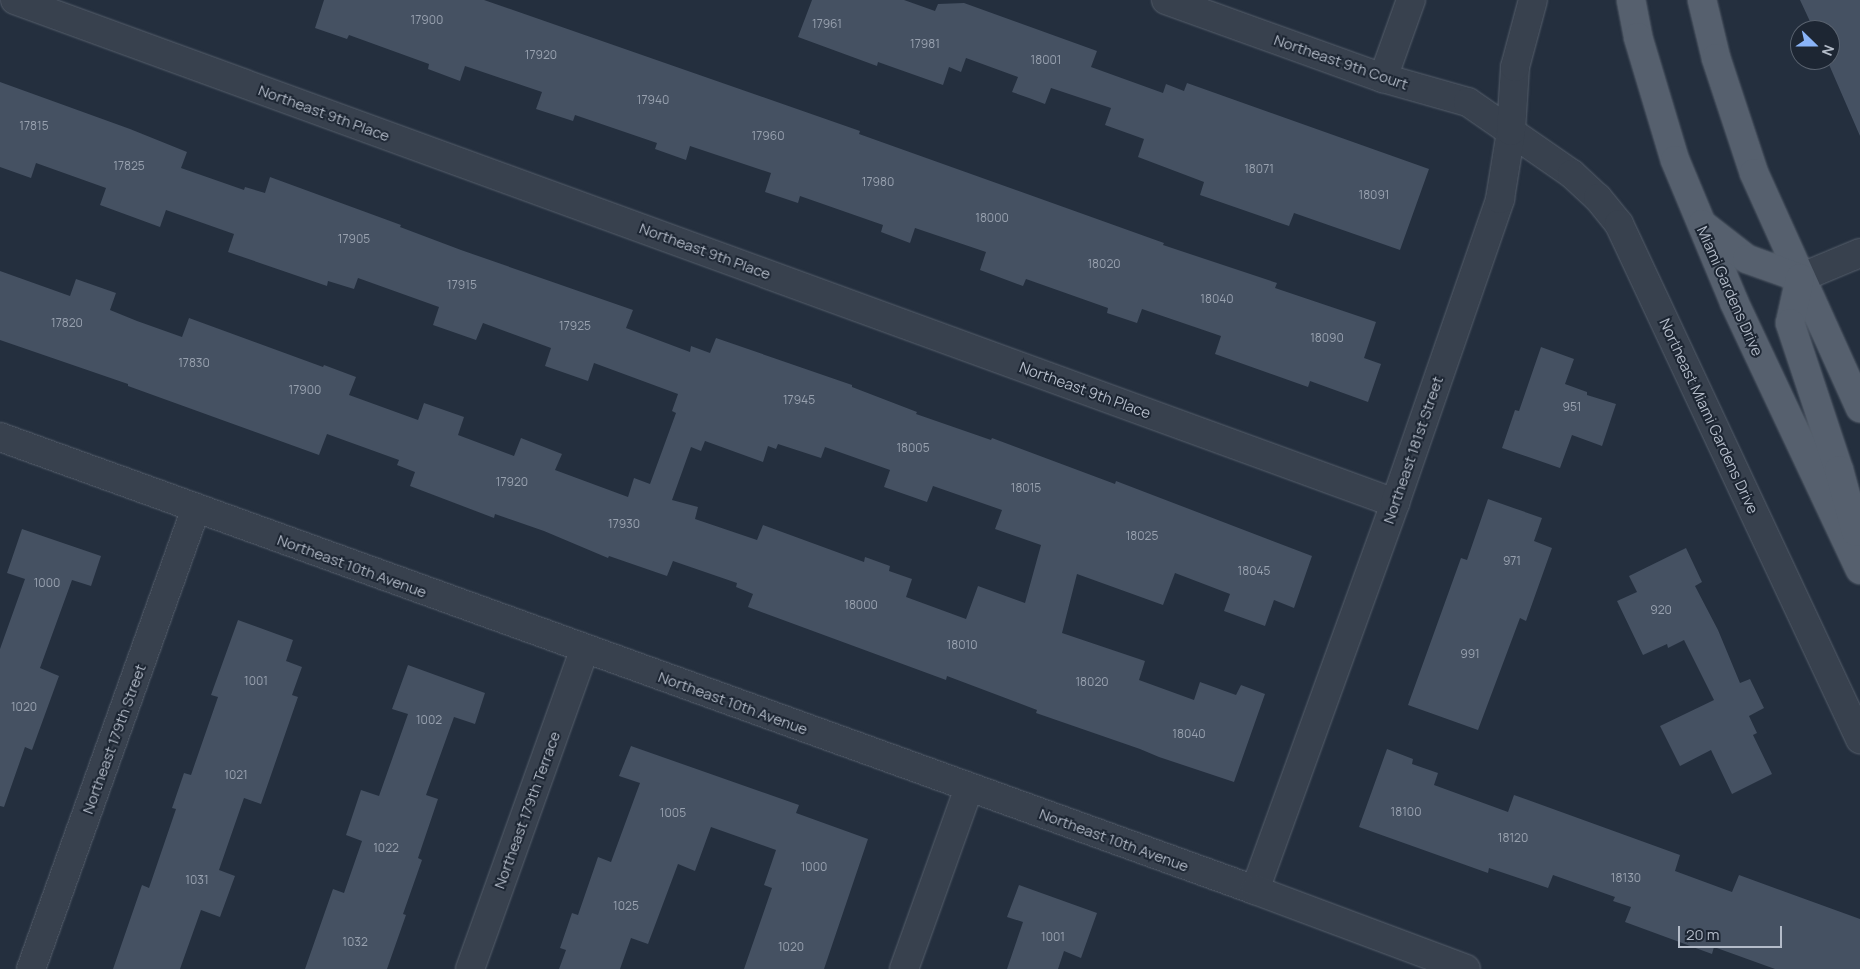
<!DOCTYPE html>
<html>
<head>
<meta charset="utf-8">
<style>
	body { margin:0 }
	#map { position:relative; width:1860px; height:969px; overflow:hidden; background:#242f3e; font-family:Manrope,sans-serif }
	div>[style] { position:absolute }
	.building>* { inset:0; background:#455162 }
	.roads { filter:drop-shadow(0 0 1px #565f6c) drop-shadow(0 0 1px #565f6c) }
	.minor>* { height:28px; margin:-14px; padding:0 14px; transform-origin:14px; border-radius:14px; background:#38414e }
	.tertiary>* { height:28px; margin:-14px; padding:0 14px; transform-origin:14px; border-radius:14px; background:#38414e }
	.primary>* { height:28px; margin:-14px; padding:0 14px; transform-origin:14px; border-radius:14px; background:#56606e }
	span { translate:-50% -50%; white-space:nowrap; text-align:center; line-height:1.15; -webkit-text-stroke:4px #1d2633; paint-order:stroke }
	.number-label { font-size:12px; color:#98a1af }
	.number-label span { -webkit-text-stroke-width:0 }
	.street-label { font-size:15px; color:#b4bcc9 }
	.north { position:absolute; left:1790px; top:20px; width:50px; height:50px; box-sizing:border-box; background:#1d2633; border:1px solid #59626f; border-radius:50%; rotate:112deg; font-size:14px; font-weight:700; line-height:20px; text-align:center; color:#b4bcc9 }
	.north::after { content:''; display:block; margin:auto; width:18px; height:22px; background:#8ab4f8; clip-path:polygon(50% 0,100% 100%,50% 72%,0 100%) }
	.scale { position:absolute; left:1678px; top:926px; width:104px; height:22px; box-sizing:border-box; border:2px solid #b4bcc9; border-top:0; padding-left:6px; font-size:15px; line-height:18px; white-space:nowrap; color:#b4bcc9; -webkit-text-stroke:4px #1d2633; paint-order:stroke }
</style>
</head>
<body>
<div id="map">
	<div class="building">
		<i style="clip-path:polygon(324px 0,484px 0,860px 131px,859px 134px,1164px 243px,1163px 245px,1277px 283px,1275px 288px,1376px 322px,1364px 358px,1381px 364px,1368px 402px,1310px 381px,1308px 387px,1215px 354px,1221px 336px,1142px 309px,1137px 323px,1107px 313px,1108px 308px,1026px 279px,1023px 286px,980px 270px,986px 252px,915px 228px,910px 243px,881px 232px,883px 225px,800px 196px,798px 203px,765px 192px,771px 173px,690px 146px,686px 160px,655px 149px,657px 143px,575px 115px,573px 121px,536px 109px,542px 92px,465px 66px,460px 81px,428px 69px,429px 64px,349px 35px,347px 39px,315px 28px)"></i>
		<i style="clip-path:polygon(812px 0,904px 0,935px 11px,938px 4px,964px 3px,1097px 51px,1091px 67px,1163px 93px,1166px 84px,1184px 91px,1187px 83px,1429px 169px,1400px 250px,1294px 213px,1289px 226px,1200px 195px,1204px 182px,1138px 157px,1144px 139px,1105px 125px,1111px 108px,1051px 88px,1045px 104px,1029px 98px,1012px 92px,1018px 77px,966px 58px,961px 72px,949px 67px,943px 85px,878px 62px,877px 66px,798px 37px)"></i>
		<i style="clip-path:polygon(1800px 0,1860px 0,1860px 136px,1827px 60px,1830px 60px,1830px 30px,1814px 30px)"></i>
		<i style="clip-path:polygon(evenodd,0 82px,130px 129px,187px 152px,181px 168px,244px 190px,245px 187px,265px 193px,270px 177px,401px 225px,400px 227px,461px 250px,633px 310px,626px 328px,690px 352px,691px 346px,710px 353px,716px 338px,852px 385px,852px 387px,917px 412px,916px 414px,991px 440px,992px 438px,1115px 484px,1116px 481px,1312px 556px,1294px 608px,1274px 600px,1265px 626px,1224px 611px,1230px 594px,1175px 573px,1163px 605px,1077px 574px,1062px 633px,1145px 661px,1139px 680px,1194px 700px,1200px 682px,1236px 695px,1241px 685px,1265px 694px,1234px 782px,1159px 757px,1140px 749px,1036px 713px,1037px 710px,947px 676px,946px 680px,748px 607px,753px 594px,736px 587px,737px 583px,673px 561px,667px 576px,609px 556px,608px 558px,544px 531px,495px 514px,494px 518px,410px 486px,415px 472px,397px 465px,399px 460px,327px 434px,319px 455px,128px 386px,128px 384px,0 340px,0 271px,70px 296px,76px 279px,116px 293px,110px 310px,137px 321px,182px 337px,189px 318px,323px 367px,324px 365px,356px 377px,349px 395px,418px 420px,424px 403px,464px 417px,458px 435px,514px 456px,521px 438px,562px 454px,555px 470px,628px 497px,634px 478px,650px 484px,676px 413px,672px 411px,678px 394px,594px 363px,588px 381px,545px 366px,551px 348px,483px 323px,476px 340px,433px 325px,439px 307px,358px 278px,354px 289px,328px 281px,327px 286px,228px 252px,234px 234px,166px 210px,160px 227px,100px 205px,106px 188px,36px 163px,31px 178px,0 167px,0 82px,705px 441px,763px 462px,768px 446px,776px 449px,778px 444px,821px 458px,825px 447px,890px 470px,884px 487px,927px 502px,933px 486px,1002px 510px,995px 529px,1041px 545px,1025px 603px,978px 586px,966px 619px,906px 597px,912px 579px,889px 571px,890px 566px,865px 557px,864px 562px,763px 525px,757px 540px,695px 519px,698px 507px,672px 500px,691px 447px,701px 451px,705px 441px)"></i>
		<i style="clip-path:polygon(1541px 347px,1574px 359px,1565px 384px,1587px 392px,1587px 395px,1616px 404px,1602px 446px,1572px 435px,1560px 468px,1502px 448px,1515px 410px,1519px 411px)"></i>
		<i style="clip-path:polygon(1488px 499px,1542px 518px,1534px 541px,1552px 548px,1526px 621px,1520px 618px,1478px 730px,1408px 705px,1461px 558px,1467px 560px)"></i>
		<i style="clip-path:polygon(22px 529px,101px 556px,91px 586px,72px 580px,40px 668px,59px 676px,32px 750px,25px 747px,4px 807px,0 806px,0 649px,25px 579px,7px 573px)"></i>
		<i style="clip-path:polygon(1686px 548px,1702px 582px,1695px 586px,1718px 630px,1740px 683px,1750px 679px,1764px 708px,1749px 716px,1757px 733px,1753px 735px,1772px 774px,1732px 794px,1711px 750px,1680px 766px,1660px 726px,1714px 700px,1684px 640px,1668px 648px,1667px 644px,1643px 655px,1617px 601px,1637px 592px,1629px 576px)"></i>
		<i style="clip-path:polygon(238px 620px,293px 640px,286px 661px,302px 667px,292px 695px,298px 697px,261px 804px,244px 798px,219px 870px,235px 876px,220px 917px,201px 910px,180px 969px,113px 969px,142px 885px,149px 888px,176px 809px,172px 808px,184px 773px,191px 775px,218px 697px,211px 695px)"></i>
		<i style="clip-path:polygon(408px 665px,485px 693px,475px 724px,454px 717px,426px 795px,438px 799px,418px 858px,422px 860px,403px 914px,406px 915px,387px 969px,305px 969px,333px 889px,344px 893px,362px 841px,346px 835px,361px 790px,379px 796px,408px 714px,392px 709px)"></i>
		<i style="clip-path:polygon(631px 746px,799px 805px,796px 813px,868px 839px,824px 969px,744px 969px,772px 888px,764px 885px,776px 850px,711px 827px,695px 871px,678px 864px,648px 944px,631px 938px,620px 969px,559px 969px,566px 950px,560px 948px,572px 913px,578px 915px,598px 857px,611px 862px,640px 783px,619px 776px)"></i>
		<i style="clip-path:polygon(1387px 749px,1413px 759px,1412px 764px,1438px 773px,1434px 785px,1508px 812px,1514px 795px,1680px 855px,1675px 871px,1732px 892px,1739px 875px,1860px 919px,1860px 969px,1775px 969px,1714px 947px,1712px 954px,1625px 922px,1631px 907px,1613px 901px,1615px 897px,1553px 875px,1548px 888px,1489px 868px,1488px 873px,1359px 827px)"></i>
		<i style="clip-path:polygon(1019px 885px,1097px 913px,1081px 958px,1064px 951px,1058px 969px,1007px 969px,1023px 922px,1007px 917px)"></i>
	</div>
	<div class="roads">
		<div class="minor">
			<i style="left:15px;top:0;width:1469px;rotate:20.03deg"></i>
			<i style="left:1166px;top:0;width:231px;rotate:19.8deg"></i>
			<i style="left:1383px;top:78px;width:88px;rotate:15.8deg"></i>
			<i style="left:1468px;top:102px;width:126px;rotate:34.7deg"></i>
			<i style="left:1572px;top:174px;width:35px;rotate:43deg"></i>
			<i style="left:1598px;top:198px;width:33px;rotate:51deg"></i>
			<i style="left:1619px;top:224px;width:569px;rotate:64.92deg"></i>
			<i style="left:1383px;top:78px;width:83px;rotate:-70.3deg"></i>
			<i style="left:1800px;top:278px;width:65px;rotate:-22.6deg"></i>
			<i style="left:1255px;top:890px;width:412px;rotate:-70.1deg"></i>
			<i style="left:1395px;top:503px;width:322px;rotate:-70.9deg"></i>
			<i style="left:1500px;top:199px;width:69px;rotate:-80.8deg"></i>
			<i style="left:1511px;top:131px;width:64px;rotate:-86.4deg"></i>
			<i style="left:1515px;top:67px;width:69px;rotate:-75deg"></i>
			<i style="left:31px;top:969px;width:489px;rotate:-70.3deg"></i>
			<i style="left:470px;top:969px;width:339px;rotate:-70.3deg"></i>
			<i style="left:904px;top:969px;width:193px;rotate:-70.3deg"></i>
		</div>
		<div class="tertiary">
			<i style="left:0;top:437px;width:1334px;rotate:19.85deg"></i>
			<i style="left:1255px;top:890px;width:225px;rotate:20.5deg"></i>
		</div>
		<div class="primary">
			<i style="left:1631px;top:0;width:38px;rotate:79deg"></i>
			<i style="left:1638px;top:37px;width:128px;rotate:73.3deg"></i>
			<i style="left:1675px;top:160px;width:154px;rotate:67.4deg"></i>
			<i style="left:1734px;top:302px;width:296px;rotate:64.8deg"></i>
			<i style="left:1702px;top:0;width:60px;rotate:76.4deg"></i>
			<i style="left:1716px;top:58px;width:121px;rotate:71.7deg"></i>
			<i style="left:1754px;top:173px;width:258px;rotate:65.7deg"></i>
			<i style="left:1702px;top:224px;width:57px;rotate:37.9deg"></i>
			<i style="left:1747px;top:259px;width:56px;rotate:19.7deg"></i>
			<i style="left:1800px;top:278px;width:46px;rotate:102.5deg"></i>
			<i style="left:1790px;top:323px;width:155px;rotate:71.6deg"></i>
			<i style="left:1839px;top:470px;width:64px;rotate:74.7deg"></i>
		</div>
	</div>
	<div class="number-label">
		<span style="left:427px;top:20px">17900</span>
		<span style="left:827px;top:24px">17961</span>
		<span style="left:925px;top:44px">17981</span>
		<span style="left:541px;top:55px">17920</span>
		<span style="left:1046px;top:60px">18001</span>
		<span style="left:653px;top:100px">17940</span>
		<span style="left:34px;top:126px">17815</span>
		<span style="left:768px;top:136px">17960</span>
		<span style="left:129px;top:166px">17825</span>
		<span style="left:1259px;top:169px">18071</span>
		<span style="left:878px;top:182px">17980</span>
		<span style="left:1374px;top:195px">18091</span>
		<span style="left:992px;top:218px">18000</span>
		<span style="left:354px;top:239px">17905</span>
		<span style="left:1104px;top:264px">18020</span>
		<span style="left:462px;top:285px">17915</span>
		<span style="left:1217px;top:299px">18040</span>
		<span style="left:67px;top:323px">17820</span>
		<span style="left:575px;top:326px">17925</span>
		<span style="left:1327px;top:338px">18090</span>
		<span style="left:194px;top:363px">17830</span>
		<span style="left:305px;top:390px">17900</span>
		<span style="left:799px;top:400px">17945</span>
		<span style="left:1572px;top:407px">951</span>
		<span style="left:913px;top:448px">18005</span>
		<span style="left:512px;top:482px">17920</span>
		<span style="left:1026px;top:488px">18015</span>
		<span style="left:624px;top:524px">17930</span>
		<span style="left:1142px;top:536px">18025</span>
		<span style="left:1512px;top:561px">971</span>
		<span style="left:1254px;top:571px">18045</span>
		<span style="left:47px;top:583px">1000</span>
		<span style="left:861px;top:605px">18000</span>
		<span style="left:1661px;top:610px">920</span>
		<span style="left:962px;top:645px">18010</span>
		<span style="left:1470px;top:654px">991</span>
		<span style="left:256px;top:681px">1001</span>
		<span style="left:1092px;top:682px">18020</span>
		<span style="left:24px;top:707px">1020</span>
		<span style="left:429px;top:720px">1002</span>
		<span style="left:1189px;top:734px">18040</span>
		<span style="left:236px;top:775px">1021</span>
		<span style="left:1406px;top:812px">18100</span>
		<span style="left:673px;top:813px">1005</span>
		<span style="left:1513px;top:838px">18120</span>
		<span style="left:386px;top:848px">1022</span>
		<span style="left:814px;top:867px">1000</span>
		<span style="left:1626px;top:878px">18130</span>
		<span style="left:197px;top:880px">1031</span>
		<span style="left:626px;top:906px">1025</span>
		<span style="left:1053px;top:937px">1001</span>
		<span style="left:355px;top:942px">1032</span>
		<span style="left:791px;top:947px">1020</span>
	</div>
	<div class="street-label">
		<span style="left:1341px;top:62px;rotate:19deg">Northeast 9th Court</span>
		<span style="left:324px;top:113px;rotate:20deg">Northeast 9th Place</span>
		<span style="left:705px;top:251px;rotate:20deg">Northeast 9th Place</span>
		<span style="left:1730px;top:291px;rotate:66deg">Miami Gardens Drive</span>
		<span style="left:1085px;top:390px;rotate:20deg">Northeast 9th Place</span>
		<span style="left:1709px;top:416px;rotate:65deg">Northeast Miami Gardens Drive</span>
		<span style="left:1413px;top:450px;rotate:-71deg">Northeast 181st Street</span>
		<span style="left:352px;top:566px;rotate:20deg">Northeast 10th Avenue</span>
		<span style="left:733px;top:703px;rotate:20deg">Northeast 10th Avenue</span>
		<span style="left:114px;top:739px;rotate:-70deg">Northeast 179th Street</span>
		<span style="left:527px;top:810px;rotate:-70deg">Northeast 179th Terrace</span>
		<span style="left:1114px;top:840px;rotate:20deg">Northeast 10th Avenue</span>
	</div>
	<div class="north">N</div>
	<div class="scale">20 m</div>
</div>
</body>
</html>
